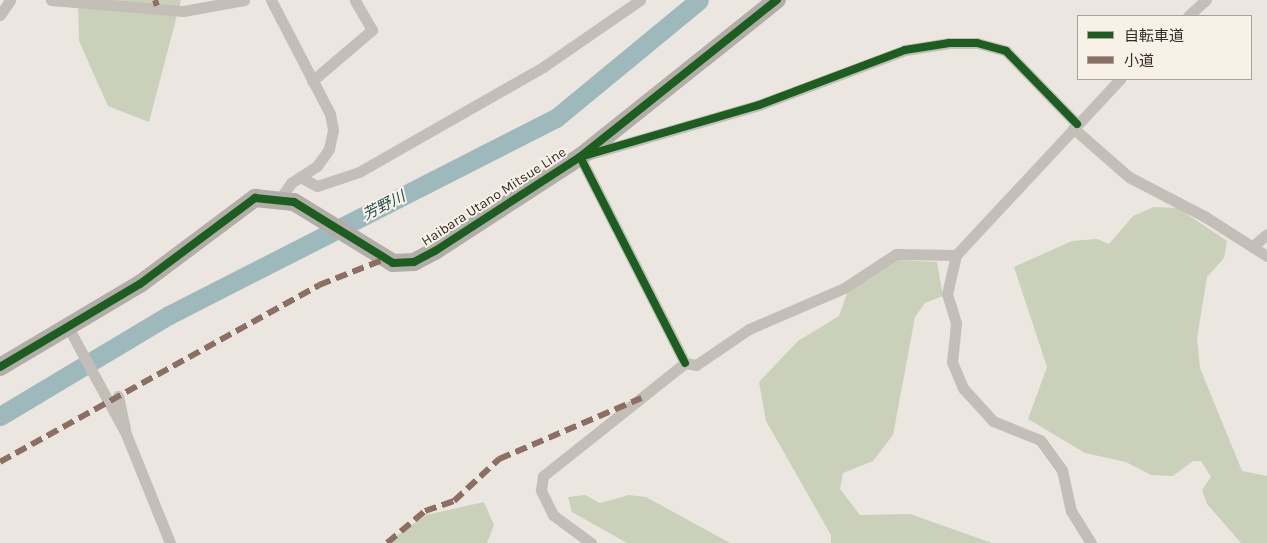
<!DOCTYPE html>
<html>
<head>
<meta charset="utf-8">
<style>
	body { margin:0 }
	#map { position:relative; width:1267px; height:543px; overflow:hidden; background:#ebe6e0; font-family:Karla,"Noto Sans JP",sans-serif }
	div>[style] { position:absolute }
	.green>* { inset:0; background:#cbd0bb }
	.river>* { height:19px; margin:-9.5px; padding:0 9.5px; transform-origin:9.5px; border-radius:9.5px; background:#9db9bb }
	.street>* { height:11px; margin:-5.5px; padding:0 5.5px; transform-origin:5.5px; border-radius:5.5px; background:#c4beb8 }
	.primary>* { height:18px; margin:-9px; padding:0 9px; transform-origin:9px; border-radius:9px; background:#b2ada8 }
	.quiet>* { height:6px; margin-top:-3px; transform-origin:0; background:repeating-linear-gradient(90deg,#8d6e63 0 12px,transparent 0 18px) }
	.cycleway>* { height:8px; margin:-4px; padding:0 4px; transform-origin:4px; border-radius:4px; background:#1b5e20 }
	span { translate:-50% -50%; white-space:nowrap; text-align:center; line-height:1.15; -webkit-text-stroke:4px #f8f1e7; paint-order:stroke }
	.street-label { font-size:14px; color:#342c27 }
	.water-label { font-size:15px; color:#1f4d53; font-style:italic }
	.legend { position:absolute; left:1077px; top:15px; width:175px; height:65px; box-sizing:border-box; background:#f8f1e7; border:1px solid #aaa29a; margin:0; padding:6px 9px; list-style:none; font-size:15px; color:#342c27 }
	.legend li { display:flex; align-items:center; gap:10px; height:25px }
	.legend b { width:25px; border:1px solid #aaa29a }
</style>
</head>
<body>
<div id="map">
	<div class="green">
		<i style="clip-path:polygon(78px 0,181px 0,149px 122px,108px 106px,79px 41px)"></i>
		<i style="clip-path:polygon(1154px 207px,1178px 208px,1227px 241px,1224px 258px,1207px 277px,1197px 338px,1200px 368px,1242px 471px,1267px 476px,1267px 543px,1241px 543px,1207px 504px,1202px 490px,1211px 477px,1201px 461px,1193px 461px,1173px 476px,1151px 475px,1126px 462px,1085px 453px,1028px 419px,1047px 367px,1014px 267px,1072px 241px,1097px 239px,1109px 244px,1133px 216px)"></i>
		<i style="clip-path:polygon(897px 260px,937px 262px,943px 296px,925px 303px,915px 317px,893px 435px,873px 461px,843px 473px,840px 489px,860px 515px,910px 514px,992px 543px,831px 543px,831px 535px,766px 421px,759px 382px,798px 341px,839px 316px,848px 291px)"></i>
		<i style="clip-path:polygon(585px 495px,600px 503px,629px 495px,646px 497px,730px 543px,627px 543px,572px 512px,568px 497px)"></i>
		<i style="clip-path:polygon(484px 502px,494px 525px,487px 543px,386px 543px,426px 515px)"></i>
	</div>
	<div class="river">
		<i style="left:0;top:416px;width:197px;rotate:-30.9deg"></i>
		<i style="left:169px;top:315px;width:434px;rotate:-27deg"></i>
		<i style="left:556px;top:118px;width:185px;rotate:-39.5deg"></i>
	</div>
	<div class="street">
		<i style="left:51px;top:0;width:132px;rotate:4.8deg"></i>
		<i style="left:183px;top:11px;width:62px;rotate:-10.2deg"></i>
		<i style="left:271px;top:0;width:128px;rotate:62.6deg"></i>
		<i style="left:330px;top:114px;width:16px;rotate:79deg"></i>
		<i style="left:333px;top:130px;width:19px;rotate:102deg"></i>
		<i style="left:329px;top:149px;width:21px;rotate:125deg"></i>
		<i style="left:317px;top:166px;width:31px;rotate:147deg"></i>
		<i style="left:291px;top:183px;width:19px;rotate:125deg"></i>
		<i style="left:0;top:15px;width:18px;rotate:-56deg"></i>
		<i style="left:1188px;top:16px;width:24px;rotate:-42deg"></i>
		<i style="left:312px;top:81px;width:79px;rotate:-40.4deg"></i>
		<i style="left:372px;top:30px;width:34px;rotate:-120deg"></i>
		<i style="left:1073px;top:128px;width:74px;rotate:41.2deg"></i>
		<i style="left:1129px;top:177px;width:85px;rotate:27.5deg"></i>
		<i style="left:1204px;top:216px;width:75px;rotate:32.4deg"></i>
		<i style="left:300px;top:177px;width:19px;rotate:28deg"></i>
		<i style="left:317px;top:186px;width:44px;rotate:-18.4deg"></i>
		<i style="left:359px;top:172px;width:212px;rotate:-29.7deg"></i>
		<i style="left:543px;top:67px;width:118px;rotate:-34.6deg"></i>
		<i style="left:1252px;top:247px;width:20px;rotate:-41deg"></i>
		<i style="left:68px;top:327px;width:122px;rotate:61.5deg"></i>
		<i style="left:126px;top:434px;width:118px;rotate:68deg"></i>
		<i style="left:685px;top:363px;width:231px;rotate:-117deg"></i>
		<i style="left:580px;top:157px;width:186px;rotate:-16.2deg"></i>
		<i style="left:759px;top:105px;width:156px;rotate:-20.6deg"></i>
		<i style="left:905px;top:50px;width:45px;rotate:-9deg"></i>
		<i style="left:949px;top:43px;width:28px"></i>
		<i style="left:977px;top:43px;width:30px;rotate:15deg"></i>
		<i style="left:1006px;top:51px;width:102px;rotate:45.8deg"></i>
		<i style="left:118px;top:396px;width:34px;rotate:78deg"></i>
		<i style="left:591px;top:543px;width:47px;rotate:-143.6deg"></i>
		<i style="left:553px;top:515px;width:28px;rotate:-116deg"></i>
		<i style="left:541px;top:490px;width:14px;rotate:-82deg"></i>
		<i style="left:543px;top:476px;width:125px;rotate:-38.5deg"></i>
		<i style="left:641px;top:398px;width:56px;rotate:-38.5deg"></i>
		<i style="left:685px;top:363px;width:11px;rotate:10deg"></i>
		<i style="left:696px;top:365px;width:64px;rotate:-34.2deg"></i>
		<i style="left:749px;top:329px;width:103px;rotate:-23.3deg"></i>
		<i style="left:844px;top:288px;width:62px;rotate:-33.2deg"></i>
		<i style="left:896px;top:254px;width:60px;rotate:1deg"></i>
		<i style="left:1091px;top:543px;width:38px;rotate:-122deg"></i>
		<i style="left:1071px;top:511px;width:42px;rotate:-102.4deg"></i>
		<i style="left:1062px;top:470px;width:37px;rotate:-126deg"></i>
		<i style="left:1040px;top:440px;width:51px;rotate:-158deg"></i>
		<i style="left:993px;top:421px;width:45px;rotate:-132.3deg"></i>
		<i style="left:963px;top:388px;width:28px;rotate:-113deg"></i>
		<i style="left:952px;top:362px;width:39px;rotate:-84deg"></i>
		<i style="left:956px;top:323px;width:30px;rotate:-107deg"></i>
		<i style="left:947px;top:294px;width:40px;rotate:-77deg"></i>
		<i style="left:956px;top:255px;width:241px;rotate:-47deg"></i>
	</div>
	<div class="primary">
		<i style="left:0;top:367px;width:163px;rotate:-30.7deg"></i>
		<i style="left:140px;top:284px;width:144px;rotate:-36.8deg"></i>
		<i style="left:255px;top:198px;width:39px;rotate:6deg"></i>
		<i style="left:294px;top:202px;width:116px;rotate:31.6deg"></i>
		<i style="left:393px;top:263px;width:21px;rotate:-3deg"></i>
		<i style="left:414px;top:262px;width:24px;rotate:-28deg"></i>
		<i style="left:435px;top:251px;width:173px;rotate:-33deg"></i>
		<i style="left:580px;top:157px;width:252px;rotate:-38.6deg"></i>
	</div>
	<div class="quiet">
		<i style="left:155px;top:0;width:6px;rotate:72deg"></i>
		<i style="left:0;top:462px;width:365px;rotate:-29deg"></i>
		<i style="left:319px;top:285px;width:71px;rotate:-21.5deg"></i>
		<i style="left:387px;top:543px;width:50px;rotate:-40.1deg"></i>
		<i style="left:425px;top:511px;width:31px;rotate:-19deg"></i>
		<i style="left:454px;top:501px;width:62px;rotate:-43deg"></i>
		<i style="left:499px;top:459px;width:155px;rotate:-23.2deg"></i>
	</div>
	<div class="cycleway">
		<i style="left:685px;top:363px;width:231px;rotate:-117deg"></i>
		<i style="left:580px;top:157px;width:186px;rotate:-16.2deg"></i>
		<i style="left:759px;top:105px;width:156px;rotate:-20.6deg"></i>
		<i style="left:905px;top:50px;width:45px;rotate:-9deg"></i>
		<i style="left:949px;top:43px;width:28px"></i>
		<i style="left:977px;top:43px;width:30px;rotate:15deg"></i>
		<i style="left:1006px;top:51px;width:102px;rotate:45.8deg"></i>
		<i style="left:0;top:367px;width:163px;rotate:-30.7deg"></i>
		<i style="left:140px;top:284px;width:144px;rotate:-36.8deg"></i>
		<i style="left:255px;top:198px;width:39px;rotate:6deg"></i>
		<i style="left:294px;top:202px;width:116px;rotate:31.6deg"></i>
		<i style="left:393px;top:263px;width:21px;rotate:-3deg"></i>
		<i style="left:414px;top:262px;width:24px;rotate:-28deg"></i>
		<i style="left:435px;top:251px;width:173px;rotate:-33deg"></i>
		<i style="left:580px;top:157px;width:252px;rotate:-38.6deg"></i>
	</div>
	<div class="street-label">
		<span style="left:494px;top:197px;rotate:-33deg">Haibara Utano Mitsue Line</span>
	</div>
	<div class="water-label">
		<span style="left:384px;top:206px;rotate:-27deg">芳野川</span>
	</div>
	<ul class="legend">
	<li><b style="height:6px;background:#1b5e20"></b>自転車道</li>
	<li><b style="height:6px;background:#8d6e63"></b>小道</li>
	</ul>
</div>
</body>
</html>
